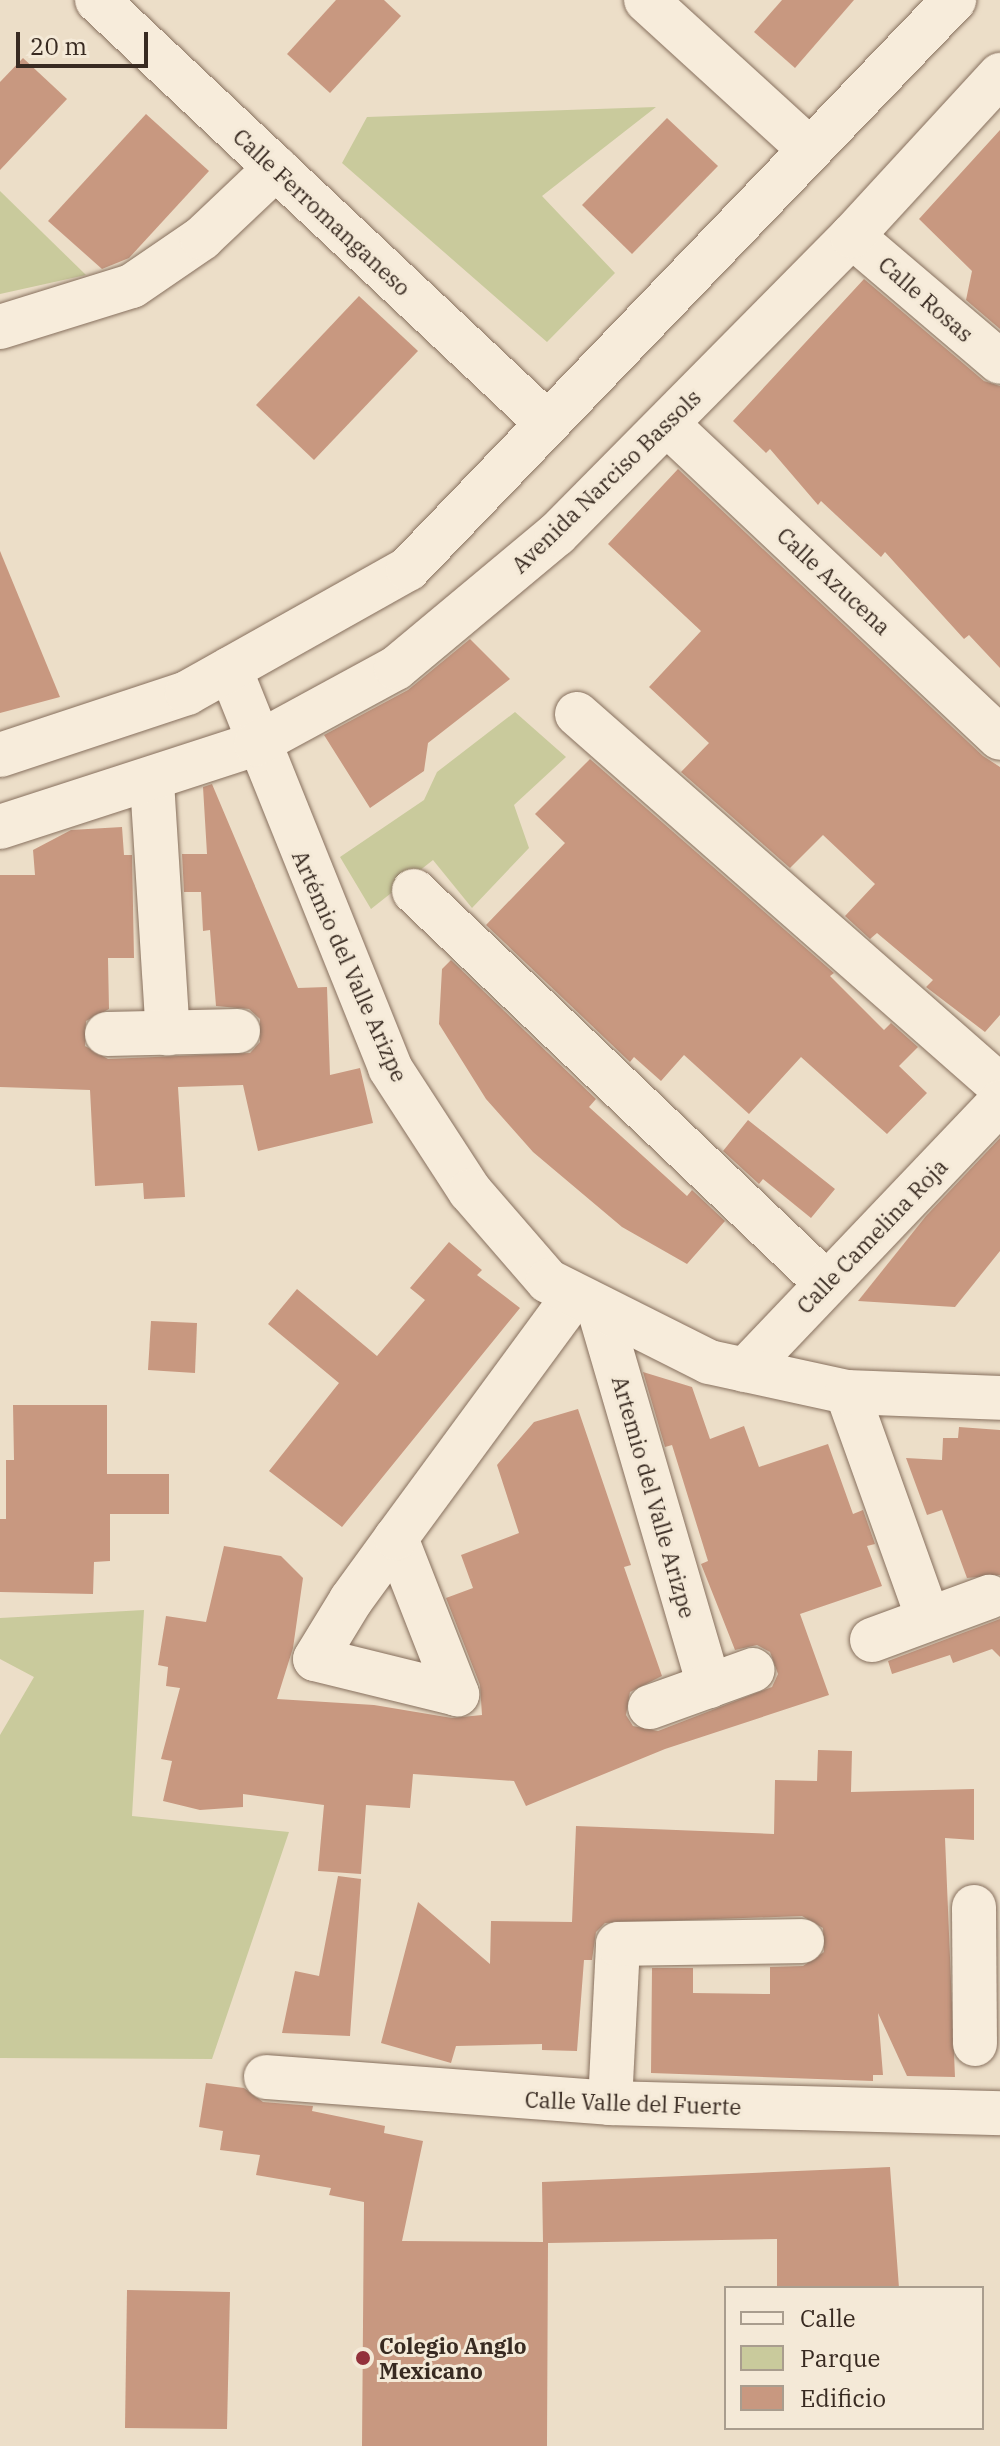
<!DOCTYPE html>
<html>
<head>
<meta charset="utf-8">
<style>
	body { margin:0 }
	#map { position:relative; width:1000px; height:2446px; overflow:hidden; background:#ecdec8; font-family:"IBM Plex Serif",serif }
	div>[style] { position:absolute }
	.green>* { inset:0; background:#c9ca9c }
	.building>* { inset:0; background:#c89880 }
	.roads { filter:drop-shadow(0 0 2px #87705e) drop-shadow(0 0 2px #87705e) }
	.minor>* { height:44px; margin:-22px; padding:0 22px; transform-origin:22px; border-radius:22px; background:#f7ecdb }
	.tertiary>* { height:44px; margin:-22px; padding:0 22px; transform-origin:22px; border-radius:22px; background:#f7ecdb }
	.dots>* { width:22px; height:22px; translate:-50% -50%; box-sizing:border-box; border:4px solid #f4e9d7; border-radius:50% }
	span { translate:-50% -50%; white-space:nowrap; text-align:center; line-height:1.15; -webkit-text-stroke:6px #f4e9d7; paint-order:stroke }
	.street-label { font-size:22px; color:#382a21 }
	.poi-label { font-size:22px; color:#382a21; font-weight:700 }
	.left { translate:0 -50%; text-align:left }
	.legend { position:absolute; left:724px; top:2286px; width:260px; height:144px; box-sizing:border-box; background:#f4e9d7; border:2px solid #a99d8e; margin:0; padding:10px 14px; list-style:none; font-size:24px; color:#382a21 }
	.legend li { display:flex; align-items:center; gap:16px; height:40px }
	.legend b { width:40px; border:2px solid #a99d8e }
	.scale { position:absolute; left:16px; top:32px; width:132px; height:36px; box-sizing:border-box; border:4px solid #382a21; border-top:0; padding-left:10px; font-size:24px; line-height:28px; white-space:nowrap; color:#382a21; -webkit-text-stroke:6px #f4e9d7; paint-order:stroke }
</style>
</head>
<body>
<div id="map">
	<div class="green">
		<i style="clip-path:polygon(656px 107px,542px 196px,615px 273px,547px 342px,342px 163px,367px 117px)"></i>
		<i style="clip-path:polygon(0 191px,86px 275px,0 294px)"></i>
		<i style="clip-path:polygon(515px 712px,566px 757px,514px 805px,529px 848px,472px 908px,433px 860px,371px 909px,340px 857px,424px 800px,437px 772px)"></i>
		<i style="clip-path:polygon(144px 1610px,132px 1816px,289px 1832px,212px 2059px,0 2058px,0 1735px,34px 1677px,0 1659px,0 1618px)"></i>
	</div>
	<div class="building">
		<i style="clip-path:polygon(336px 0,384px 0,401px 16px,330px 93px,287px 54px)"></i>
		<i style="clip-path:polygon(782px 0,854px 0,795px 68px,754px 32px)"></i>
		<i style="clip-path:polygon(23px 58px,67px 99px,0 170px,0 82px)"></i>
		<i style="clip-path:polygon(146px 114px,209px 171px,129px 258px,102px 269px,48px 221px)"></i>
		<i style="clip-path:polygon(667px 118px,718px 166px,632px 254px,582px 205px)"></i>
		<i style="clip-path:polygon(1000px 130px,1000px 329px,966px 300px,972px 271px,919px 219px)"></i>
		<i style="clip-path:polygon(864px 279px,984px 381px,1000px 386px,1000px 668px,969px 635px,964px 639px,885px 552px,881px 557px,821px 501px,818px 505px,770px 449px,766px 453px,733px 421px)"></i>
		<i style="clip-path:polygon(359px 296px,418px 351px,314px 460px,256px 405px)"></i>
		<i style="clip-path:polygon(678px 469px,983px 756px,1000px 767px,1000px 1015px,985px 1032px,926px 987px,933px 980px,877px 933px,870px 939px,845px 916px,875px 884px,823px 835px,790px 868px,681px 772px,709px 743px,649px 687px,701px 631px,608px 544px)"></i>
		<i style="clip-path:polygon(0 551px,60px 697px,0 713px)"></i>
		<i style="clip-path:polygon(470px 639px,510px 679px,428px 743px,424px 771px,370px 808px,324px 735px,408px 690px)"></i>
		<i style="clip-path:polygon(590px 759px,834px 973px,830px 976px,884px 1030px,891px 1023px,918px 1047px,899px 1066px,927px 1093px,887px 1134px,801px 1057px,749px 1114px,684px 1055px,661px 1081px,634px 1057px,630px 1062px,486px 925px,565px 843px,535px 814px)"></i>
		<i style="clip-path:polygon(212px 784px,298px 988px,327px 987px,330px 1075px,360px 1068px,373px 1123px,258px 1151px,243px 1085px,178px 1087px,185px 1197px,144px 1199px,143px 1183px,95px 1186px,90px 1090px,0 1087px,0 875px,35px 875px,33px 850px,71px 830px,122px 827px,124px 855px,132px 855px,134px 958px,108px 958px,109px 1009px,86px 1021px,85px 1046px,108px 1059px,250px 1053px,260px 1042px,260px 1019px,249px 1009px,216px 1006px,210px 930px,203px 931px,201px 892px,184px 892px,182px 854px,207px 854px,203px 787px)"></i>
		<i style="clip-path:polygon(451px 960px,596px 1099px,589px 1107px,687px 1196px,692px 1190px,725px 1221px,687px 1264px,622px 1227px,533px 1152px,486px 1099px,439px 1024px,442px 969px)"></i>
		<i style="clip-path:polygon(748px 1120px,835px 1189px,811px 1218px,763px 1179px,759px 1184px,723px 1151px)"></i>
		<i style="clip-path:polygon(1000px 1138px,1000px 1251px,955px 1307px,858px 1301px,926px 1216px)"></i>
		<i style="clip-path:polygon(449px 1242px,482px 1270px,477px 1275px,520px 1308px,342px 1527px,269px 1471px,339px 1383px,268px 1324px,297px 1289px,377px 1356px,425px 1300px,410px 1288px)"></i>
		<i style="clip-path:polygon(151px 1321px,197px 1323px,195px 1373px,148px 1370px)"></i>
		<i style="clip-path:polygon(643px 1372px,692px 1387px,710px 1439px,744px 1426px,759px 1467px,828px 1444px,853px 1514px,863px 1510px,875px 1544px,867px 1546px,882px 1586px,800px 1614px,829px 1695px,665px 1749px,526px 1806px,514px 1781px,413px 1774px,410px 1808px,366px 1805px,361px 1874px,318px 1871px,324px 1805px,243px 1794px,243px 1807px,200px 1810px,163px 1801px,172px 1761px,161px 1759px,180px 1688px,166px 1686px,168px 1667px,158px 1665px,166px 1616px,206px 1622px,224px 1546px,281px 1556px,303px 1578px,293px 1648px,277px 1699px,374px 1705px,452px 1718px,482px 1715px,480px 1685px,446px 1598px,473px 1588px,461px 1555px,519px 1533px,497px 1465px,534px 1422px,578px 1409px,631px 1565px,624px 1567px,662px 1676px,630px 1692px,626px 1715px,633px 1726px,658px 1731px,772px 1687px,778px 1674px,770px 1652px,757px 1645px,735px 1650px,722px 1617px,701px 1564px,708px 1561px,672px 1445px,665px 1447px)"></i>
		<i style="clip-path:polygon(13px 1405px,107px 1405px,107px 1474px,169px 1474px,169px 1514px,110px 1514px,110px 1561px,94px 1562px,93px 1594px,0 1592px,0 1519px,6px 1519px,6px 1460px,14px 1460px)"></i>
		<i style="clip-path:polygon(959px 1427px,1000px 1430px,1000px 1575px,967px 1578px,942px 1510px,927px 1515px,906px 1458px,942px 1460px,943px 1438px,958px 1438px)"></i>
		<i style="clip-path:polygon(1000px 1619px,1000px 1657px,992px 1649px,953px 1663px,950px 1655px,892px 1674px,888px 1661px)"></i>
		<i style="clip-path:polygon(818px 1750px,852px 1751px,851px 1792px,974px 1789px,974px 1840px,945px 1838px,955px 2077px,907px 2076px,878px 2013px,883px 2075px,873px 2075px,873px 2081px,651px 2073px,652px 1968px,693px 1968px,693px 1993px,770px 1994px,770px 1967px,803px 1966px,824px 1952px,823px 1928px,802px 1916px,605px 1923px,596px 1932px,592px 1960px,584px 1960px,577px 2051px,542px 2050px,542px 2044px,456px 2046px,451px 2063px,381px 2043px,418px 1902px,490px 1964px,491px 1921px,572px 1922px,576px 1826px,774px 1834px,775px 1780px,817px 1781px)"></i>
		<i style="clip-path:polygon(338px 1876px,361px 1879px,350px 2036px,282px 2033px,295px 1971px,319px 1976px)"></i>
		<i style="clip-path:polygon(206px 2083px,244px 2088px,263px 2102px,313px 2106px,312px 2111px,385px 2126px,384px 2133px,423px 2141px,402px 2241px,543px 2242px,542px 2182px,890px 2167px,899px 2288px,777px 2288px,777px 2239px,548px 2243px,547px 2446px,362px 2446px,364px 2202px,329px 2195px,331px 2188px,256px 2175px,260px 2155px,220px 2150px,223px 2131px,199px 2127px)"></i>
		<i style="clip-path:polygon(127px 2290px,230px 2292px,227px 2429px,125px 2428px)"></i>
	</div>
	<div class="roads">
		<div class="minor">
			<i style="left:97px;top:0;width:618px;rotate:43.23deg"></i>
			<i style="left:646px;top:0;width:222px;rotate:42.4deg"></i>
			<i style="left:852px;top:236px;width:194px;rotate:40.4deg"></i>
			<i style="left:0;top:327px;width:138px;rotate:-17.3deg"></i>
			<i style="left:132px;top:286px;width:85px;rotate:-34.4deg"></i>
			<i style="left:202px;top:238px;width:102px;rotate:-43.4deg"></i>
			<i style="left:668px;top:425px;width:456px;rotate:43.3deg"></i>
			<i style="left:577px;top:714px;width:563px;rotate:41.33deg"></i>
			<i style="left:152px;top:782px;width:252px;rotate:86.4deg"></i>
			<i style="left:414px;top:891px;width:569px;rotate:43.58deg"></i>
			<i style="left:107px;top:1034px;width:131px;rotate:-1.3deg"></i>
			<i style="left:599px;top:1309px;width:393px;rotate:73.7deg"></i>
			<i style="left:745px;top:1370px;width:370px;rotate:-46.4deg"></i>
			<i style="left:847px;top:1392px;width:240px;rotate:70.3deg"></i>
			<i style="left:396px;top:1538px;width:168px;rotate:68.6deg"></i>
			<i style="left:457px;top:1694px;width:146px;rotate:-166.2deg"></i>
			<i style="left:315px;top:1659px;width:69px;rotate:-58.6deg"></i>
			<i style="left:351px;top:1600px;width:77px;rotate:-54deg"></i>
			<i style="left:396px;top:1538px;width:300px;rotate:-53.7deg"></i>
			<i style="left:872px;top:1640px;width:125px;rotate:-20.2deg"></i>
			<i style="left:650px;top:1707px;width:109px;rotate:-19.8deg"></i>
			<i style="left:974px;top:1907px;width:137px;rotate:89.6deg"></i>
			<i style="left:266px;top:2077px;width:345px;rotate:4.3deg"></i>
			<i style="left:610px;top:2103px;width:390px;rotate:1.5deg"></i>
			<i style="left:610px;top:2103px;width:159px;rotate:-87.1deg"></i>
			<i style="left:618px;top:1944px;width:184px;rotate:-0.9deg"></i>
		</div>
		<div class="tertiary">
			<i style="left:230px;top:669px;width:430px;rotate:68.1deg"></i>
			<i style="left:390px;top:1068px;width:147px;rotate:57deg"></i>
			<i style="left:470px;top:1191px;width:119px;rotate:49.1deg"></i>
			<i style="left:548px;top:1281px;width:180px;rotate:26.7deg"></i>
			<i style="left:709px;top:1362px;width:141px;rotate:12.3deg"></i>
			<i style="left:847px;top:1392px;width:153px;rotate:2.2deg"></i>
			<i style="left:0;top:755px;width:197px;rotate:-18.3deg"></i>
			<i style="left:187px;top:693px;width:253px;rotate:-29.3deg"></i>
			<i style="left:408px;top:569px;width:789px;rotate:-46.18deg"></i>
			<i style="left:0;top:827px;width:269px;rotate:-18deg"></i>
			<i style="left:256px;top:744px;width:159px;rotate:-28.5deg"></i>
			<i style="left:396px;top:668px;width:209px;rotate:-39.8deg"></i>
			<i style="left:557px;top:534px;width:419px;rotate:-45.3deg"></i>
			<i style="left:852px;top:236px;width:219px;rotate:-47.4deg"></i>
		</div>
	</div>
	<div class="dots">
		<i style="left:363px;top:2358px;background:#93313b"></i>
	</div>
	<div class="street-label">
		<span style="left:322px;top:212px;rotate:43deg">Calle Ferromanganeso</span>
		<span style="left:926px;top:299px;rotate:41deg">Calle Rosas</span>
		<span style="left:606px;top:481px;rotate:-44deg">Avenida Narciso Bassols</span>
		<span style="left:834px;top:581px;rotate:43deg">Calle Azucena</span>
		<span style="left:350px;top:966px;rotate:66deg">Artémio del Valle Arizpe</span>
		<span style="left:872px;top:1236px;rotate:-46deg">Calle Camelina Roja</span>
		<span style="left:654px;top:1497px;rotate:74deg">Artemio del Valle Arizpe</span>
		<span style="left:633px;top:2103px;rotate:2deg">Calle Valle del Fuerte</span>
	</div>
	<div class="poi-label">
		<span class="left" style="left:379px;top:2358px">Colegio Anglo<br>Mexicano</span>
	</div>
	<ul class="legend">
	<li><b style="height:10px;background:#f7ecdb"></b>Calle</li>
	<li><b style="height:22px;background:#c9ca9c"></b>Parque</li>
	<li><b style="height:22px;background:#c89880"></b>Edificio</li>
	</ul>
	<div class="scale">20 m</div>
</div>
</body>
</html>
